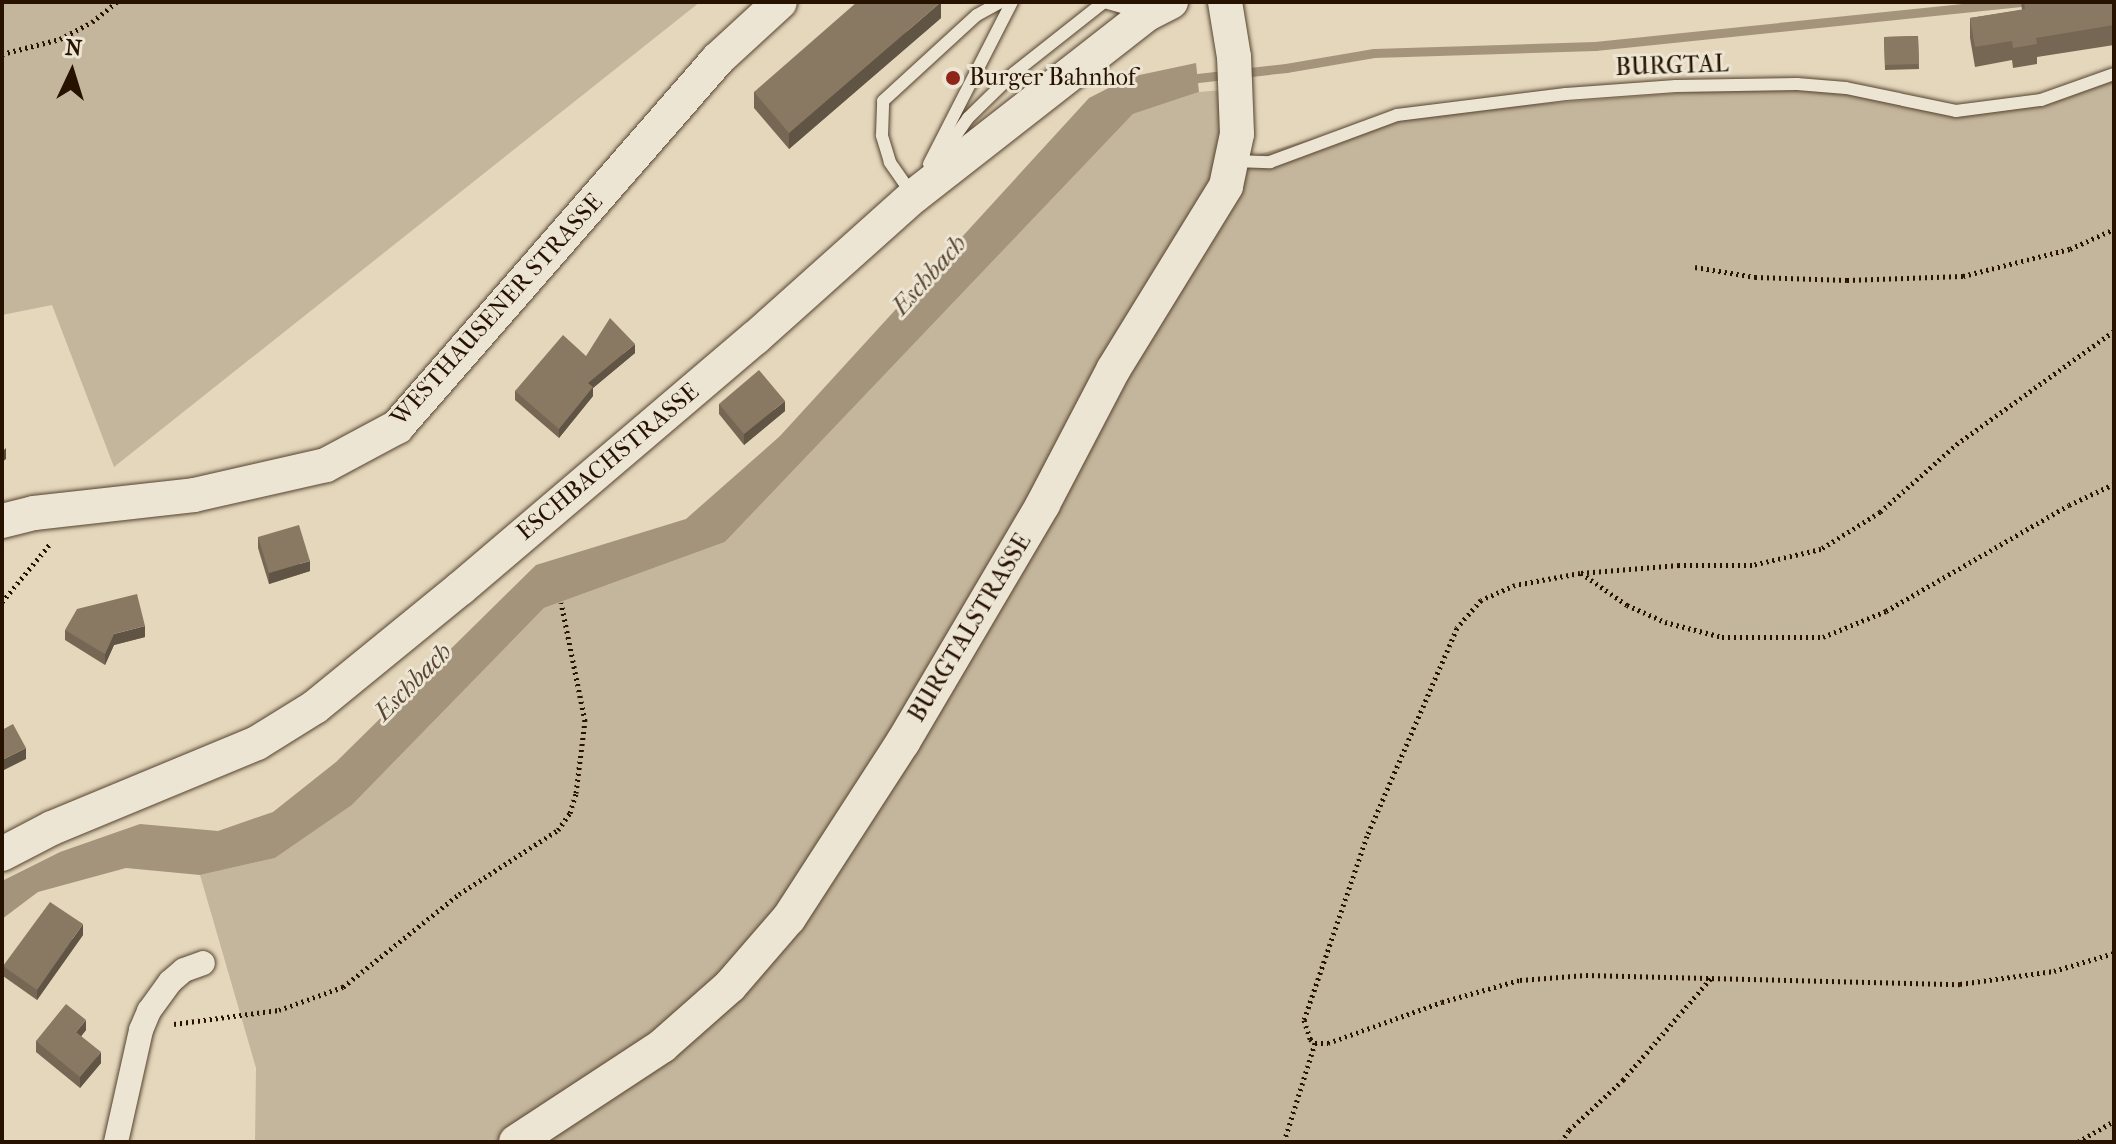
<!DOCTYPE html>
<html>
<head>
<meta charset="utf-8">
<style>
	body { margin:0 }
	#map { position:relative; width:2116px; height:1144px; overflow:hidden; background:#e4d7bc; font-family:"IM FELL French Canon",serif }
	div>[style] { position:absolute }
	.green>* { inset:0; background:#c4b69c }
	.water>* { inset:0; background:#a4947c }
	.stream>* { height:9px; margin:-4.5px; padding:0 4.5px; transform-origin:4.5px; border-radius:4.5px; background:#a4947c }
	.path>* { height:5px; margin-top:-2.5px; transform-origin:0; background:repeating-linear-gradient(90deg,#271200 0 2px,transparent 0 6px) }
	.roads { filter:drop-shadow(0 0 2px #56432f) drop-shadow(0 0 2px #56432f) }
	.service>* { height:12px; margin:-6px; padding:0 6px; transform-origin:6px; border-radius:6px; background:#ede5d3 }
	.minor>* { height:24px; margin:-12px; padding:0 12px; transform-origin:12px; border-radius:12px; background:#ede5d3 }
	.secondary>* { height:34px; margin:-17px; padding:0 17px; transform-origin:17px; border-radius:17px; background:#ede5d3 }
	.wall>* { inset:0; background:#766754 }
	.shaded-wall>* { inset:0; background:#605445 }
	.building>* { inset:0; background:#897862 }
	.dots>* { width:22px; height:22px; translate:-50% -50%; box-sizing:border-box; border:4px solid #ede5d3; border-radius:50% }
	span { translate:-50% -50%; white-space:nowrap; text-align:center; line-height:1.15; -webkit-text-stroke:6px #ede5d3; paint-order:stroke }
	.street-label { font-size:24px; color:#271200 }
	.poi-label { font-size:24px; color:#271200 }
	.left { translate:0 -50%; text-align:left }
	.water-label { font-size:26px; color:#594632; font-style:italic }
	.frame { position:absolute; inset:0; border:4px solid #271200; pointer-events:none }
	.north { position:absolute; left:32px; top:32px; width:80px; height:80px; -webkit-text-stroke:6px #ede5d3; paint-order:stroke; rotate:4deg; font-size:22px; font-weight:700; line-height:32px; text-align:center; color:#271200 }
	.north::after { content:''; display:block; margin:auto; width:28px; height:36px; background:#271200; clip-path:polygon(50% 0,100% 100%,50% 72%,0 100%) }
</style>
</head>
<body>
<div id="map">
	<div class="green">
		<i style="clip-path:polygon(2px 2px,700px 2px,114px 467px,52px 305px,2px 315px)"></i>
		<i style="clip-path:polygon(2114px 70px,2114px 1142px,255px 1142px,256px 1068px,200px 875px,275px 858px,352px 805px,544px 608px,725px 542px,1133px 114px,1199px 92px,1236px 89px,1235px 161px,1397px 115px,1797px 84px,1956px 111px,2041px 100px)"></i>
	</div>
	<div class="water">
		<i style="clip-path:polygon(1196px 63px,1199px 92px,1133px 114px,725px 542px,544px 608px,352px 805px,275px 858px,200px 875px,126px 868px,38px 892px,2px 919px,2px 881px,60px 852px,140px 824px,218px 831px,273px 812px,336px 762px,536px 565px,686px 519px,780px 436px,1089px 98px,1130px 77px)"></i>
	</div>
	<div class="stream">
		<i style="left:1189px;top:79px;width:98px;rotate:-6.5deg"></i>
		<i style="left:1286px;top:68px;width:89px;rotate:-9.7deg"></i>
		<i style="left:1374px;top:53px;width:221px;rotate:-1.8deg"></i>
		<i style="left:1595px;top:46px;width:428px;rotate:-5.9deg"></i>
	</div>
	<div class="path">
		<i style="left:2px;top:54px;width:60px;rotate:-14.5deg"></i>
		<i style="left:60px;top:39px;width:36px;rotate:-28deg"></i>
		<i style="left:92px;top:22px;width:32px;rotate:-39deg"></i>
		<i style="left:1695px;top:267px;width:61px;rotate:9.5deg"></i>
		<i style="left:1755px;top:277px;width:92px;rotate:1.9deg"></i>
		<i style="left:1847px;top:280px;width:116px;rotate:-2deg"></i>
		<i style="left:1963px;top:276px;width:110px;rotate:-14.2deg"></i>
		<i style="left:2070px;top:249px;width:48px;rotate:-24.4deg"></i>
		<i style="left:2114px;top:331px;width:192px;rotate:144.3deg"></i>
		<i style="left:1958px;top:443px;width:104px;rotate:138.5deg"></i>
		<i style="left:1880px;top:512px;width:70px;rotate:147.9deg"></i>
		<i style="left:1821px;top:549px;width:71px;rotate:166.9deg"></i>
		<i style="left:1752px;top:565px;width:73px;rotate:180deg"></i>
		<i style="left:1679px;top:565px;width:99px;rotate:175.4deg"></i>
		<i style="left:1580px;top:573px;width:66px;rotate:169.5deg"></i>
		<i style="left:1515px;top:585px;width:37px;rotate:156deg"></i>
		<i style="left:1481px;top:600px;width:37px;rotate:131deg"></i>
		<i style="left:1457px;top:628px;width:227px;rotate:113.4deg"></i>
		<i style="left:1367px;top:836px;width:194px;rotate:108.9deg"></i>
		<i style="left:1304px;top:1020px;width:20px;rotate:72deg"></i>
		<i style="left:1310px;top:1039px;width:6px;rotate:39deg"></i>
		<i style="left:1315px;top:1043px;width:13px"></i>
		<i style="left:1328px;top:1043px;width:121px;rotate:-19.8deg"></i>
		<i style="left:1442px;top:1002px;width:81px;rotate:-15.8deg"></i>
		<i style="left:1520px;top:980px;width:66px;rotate:-4.3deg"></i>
		<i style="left:1586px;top:975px;width:374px;rotate:1.4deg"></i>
		<i style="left:1960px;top:984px;width:95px;rotate:-7.9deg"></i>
		<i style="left:2054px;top:971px;width:63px;rotate:-16.7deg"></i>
		<i style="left:1581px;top:573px;width:56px;rotate:34.8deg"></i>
		<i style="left:1627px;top:605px;width:42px;rotate:24.1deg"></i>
		<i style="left:1665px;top:622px;width:59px;rotate:14.7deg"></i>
		<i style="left:1722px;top:637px;width:101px"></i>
		<i style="left:1823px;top:637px;width:68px;rotate:-22.4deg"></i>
		<i style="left:1886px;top:611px;width:211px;rotate:-30.1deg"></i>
		<i style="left:2069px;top:505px;width:50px;rotate:-25deg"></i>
		<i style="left:2px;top:602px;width:75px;rotate:-50.4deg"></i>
		<i style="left:174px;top:1024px;width:106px;rotate:-7.6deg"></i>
		<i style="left:279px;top:1010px;width:68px;rotate:-19.8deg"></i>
		<i style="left:343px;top:987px;width:149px;rotate:-38.7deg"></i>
		<i style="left:459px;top:894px;width:118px;rotate:-32.9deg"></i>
		<i style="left:558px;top:830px;width:21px;rotate:-55deg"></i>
		<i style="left:570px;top:813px;width:21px;rotate:-73deg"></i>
		<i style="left:576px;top:793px;width:73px;rotate:-82.9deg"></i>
		<i style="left:585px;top:721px;width:121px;rotate:-101.4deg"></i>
		<i style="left:1284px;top:1142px;width:104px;rotate:-72.6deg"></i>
		<i style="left:1561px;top:1142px;width:14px;rotate:-56deg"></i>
		<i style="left:1569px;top:1130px;width:74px;rotate:-42.8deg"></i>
		<i style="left:1623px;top:1080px;width:135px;rotate:-49.2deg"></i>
		<i style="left:2078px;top:1142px;width:42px;rotate:-30.3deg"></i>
	</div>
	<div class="roads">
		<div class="service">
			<i style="left:1104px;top:2px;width:36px;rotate:16deg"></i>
			<i style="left:1234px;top:161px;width:36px;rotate:2deg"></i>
			<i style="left:1270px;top:162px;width:135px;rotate:-20.3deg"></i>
			<i style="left:1397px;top:115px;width:170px;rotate:-7.1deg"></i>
			<i style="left:1566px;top:94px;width:110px;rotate:-4.2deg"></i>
			<i style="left:1676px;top:86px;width:121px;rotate:-0.9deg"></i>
			<i style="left:1797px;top:84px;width:49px;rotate:4.7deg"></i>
			<i style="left:1846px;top:88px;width:112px;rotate:11.8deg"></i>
			<i style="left:1956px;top:111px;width:86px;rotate:-7.4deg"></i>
			<i style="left:2041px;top:100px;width:77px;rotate:-19.6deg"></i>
			<i style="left:937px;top:162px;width:54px;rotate:-54.8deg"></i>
			<i style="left:968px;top:118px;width:64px;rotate:-44.4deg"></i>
			<i style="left:1014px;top:73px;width:115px;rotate:-38.3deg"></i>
			<i style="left:929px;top:164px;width:182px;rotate:-62.9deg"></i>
			<i style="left:912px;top:194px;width:39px;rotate:-125deg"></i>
			<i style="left:890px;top:162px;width:28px;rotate:-107deg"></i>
			<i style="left:882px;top:135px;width:34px;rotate:-88deg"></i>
			<i style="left:883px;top:101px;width:127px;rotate:-42.5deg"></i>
			<i style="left:977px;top:15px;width:26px;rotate:-29deg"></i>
		</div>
		<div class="minor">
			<i style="left:116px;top:1142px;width:115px;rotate:-77.4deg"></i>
			<i style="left:141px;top:1030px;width:21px;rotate:-67deg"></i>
			<i style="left:149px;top:1011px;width:36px;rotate:-54deg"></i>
			<i style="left:170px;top:982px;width:18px;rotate:-41deg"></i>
			<i style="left:184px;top:970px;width:20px;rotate:-20deg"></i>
		</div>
		<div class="secondary">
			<i style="left:2px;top:521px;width:33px;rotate:-14deg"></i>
			<i style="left:34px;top:513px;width:161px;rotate:-6.4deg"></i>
			<i style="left:194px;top:495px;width:135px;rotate:-12.8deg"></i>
			<i style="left:326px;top:465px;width:81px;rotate:-28.2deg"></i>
			<i style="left:397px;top:427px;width:488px;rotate:-48.9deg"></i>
			<i style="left:718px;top:59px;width:84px;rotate:-42.6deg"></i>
			<i style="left:2px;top:854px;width:56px;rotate:-27.5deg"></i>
			<i style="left:52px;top:828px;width:222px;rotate:-22.5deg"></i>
			<i style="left:257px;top:743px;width:68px;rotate:-31.8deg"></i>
			<i style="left:315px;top:707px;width:188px;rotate:-39.2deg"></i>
			<i style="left:461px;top:588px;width:386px;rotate:-40.4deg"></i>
			<i style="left:755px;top:338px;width:213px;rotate:-41.8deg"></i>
			<i style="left:914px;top:196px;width:296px;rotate:-38deg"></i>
			<i style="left:1147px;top:14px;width:27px;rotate:-27deg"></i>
			<i style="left:516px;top:1142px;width:175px;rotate:-33.3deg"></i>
			<i style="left:662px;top:1046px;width:91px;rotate:-41.4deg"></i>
			<i style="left:730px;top:986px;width:90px;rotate:-49.1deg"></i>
			<i style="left:789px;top:918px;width:210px;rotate:-57.1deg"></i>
			<i style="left:903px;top:742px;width:276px;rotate:-59.5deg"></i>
			<i style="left:1043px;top:504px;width:151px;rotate:-62.4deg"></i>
			<i style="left:1113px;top:370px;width:216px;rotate:-58.4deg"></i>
			<i style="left:1226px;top:186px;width:53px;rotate:-78.1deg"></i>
			<i style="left:1237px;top:134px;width:77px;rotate:-92.2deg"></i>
			<i style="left:1234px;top:57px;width:56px;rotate:-99.3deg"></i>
		</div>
	</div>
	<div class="wall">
		<i style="clip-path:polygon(2021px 2px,2114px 2px,2114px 45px,2037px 57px,2037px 64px,2013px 68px,2012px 60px,1975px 67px,1970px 38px,1970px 18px,2022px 10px)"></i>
		<i style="clip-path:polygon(941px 18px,789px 149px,754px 108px,754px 92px)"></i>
		<i style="clip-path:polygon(1918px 36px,1919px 69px,1885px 70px,1884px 37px)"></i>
		<i style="clip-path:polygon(635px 353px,593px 388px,593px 396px,559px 438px,515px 400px,515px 391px,586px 356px)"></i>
		<i style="clip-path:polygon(719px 404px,785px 411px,744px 445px,719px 414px)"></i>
		<i style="clip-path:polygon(258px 537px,310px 571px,269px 584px,258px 548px)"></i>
		<i style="clip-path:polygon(65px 630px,145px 637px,114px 645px,105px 665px,65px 640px)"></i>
		<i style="clip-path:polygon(83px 935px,37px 1000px,3px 976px,3px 966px)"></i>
		<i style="clip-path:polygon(86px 1030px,81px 1036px,101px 1063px,80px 1088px,36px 1052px,36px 1041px)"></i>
	</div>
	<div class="shaded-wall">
		<i style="clip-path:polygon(941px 2px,941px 18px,789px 149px,789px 133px)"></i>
		<i style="clip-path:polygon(635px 344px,635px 353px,593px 388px,593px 396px,559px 438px,559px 429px,588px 383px)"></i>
		<i style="clip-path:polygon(785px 401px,785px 411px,744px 445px,744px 434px)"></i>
		<i style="clip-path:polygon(6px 448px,6px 459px,2px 462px,2px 452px)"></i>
		<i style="clip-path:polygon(310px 561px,310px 571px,269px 584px,269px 573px)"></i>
		<i style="clip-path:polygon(145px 626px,145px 637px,114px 645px,105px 665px,105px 654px,114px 634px)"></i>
		<i style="clip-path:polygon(26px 748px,26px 759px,2px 771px,2px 760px)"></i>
		<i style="clip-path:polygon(83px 924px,83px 935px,37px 1000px,37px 990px)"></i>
		<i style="clip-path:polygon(86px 1020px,86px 1030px,76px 1043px,76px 1032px)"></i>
		<i style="clip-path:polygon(101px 1052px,101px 1063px,80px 1088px,80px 1077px)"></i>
	</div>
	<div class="building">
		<i style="clip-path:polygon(857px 2px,941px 2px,789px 133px,754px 92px)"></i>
		<i style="clip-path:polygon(2024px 2px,2114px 2px,2114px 25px,2036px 38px,2037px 44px,2013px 48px,2012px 41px,1975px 47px,1970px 18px,2025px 9px)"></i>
		<i style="clip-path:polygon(1918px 36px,1919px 64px,1885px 65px,1884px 37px)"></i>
		<i style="clip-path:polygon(610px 318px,635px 344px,588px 383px,593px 387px,559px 429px,515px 391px,563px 335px,586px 356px)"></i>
		<i style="clip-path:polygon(759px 370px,785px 401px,744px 434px,719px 404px)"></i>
		<i style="clip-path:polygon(299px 525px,310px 561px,269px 573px,258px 537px)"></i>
		<i style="clip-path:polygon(137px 594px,145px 626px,114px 634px,105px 654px,65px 630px,77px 609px)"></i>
		<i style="clip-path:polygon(13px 724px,26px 748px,2px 760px,2px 730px)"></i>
		<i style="clip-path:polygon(50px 902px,83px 924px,37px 990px,3px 966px)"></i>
		<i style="clip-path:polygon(66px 1004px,86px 1020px,76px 1032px,101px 1052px,80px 1077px,36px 1041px)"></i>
	</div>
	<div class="dots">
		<i style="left:953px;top:78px;background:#8f2418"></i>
	</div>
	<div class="street-label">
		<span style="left:1672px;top:66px;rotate:-2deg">BURGTAL</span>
		<span style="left:497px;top:310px;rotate:-48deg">WESTHAUSENER STRASSE</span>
		<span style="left:608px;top:462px;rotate:-40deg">ESCHBACHSTRASSE</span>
		<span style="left:970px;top:628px;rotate:-59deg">BURGTALSTRASSE</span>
	</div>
	<div class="poi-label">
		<span class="left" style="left:969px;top:78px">Burger Bahnhof</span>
	</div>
	<div class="water-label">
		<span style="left:929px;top:275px;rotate:-48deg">Eschbach</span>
		<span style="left:413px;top:682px;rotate:-45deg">Eschbach</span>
	</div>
	<div class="frame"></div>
	<div class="north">N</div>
</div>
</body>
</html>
